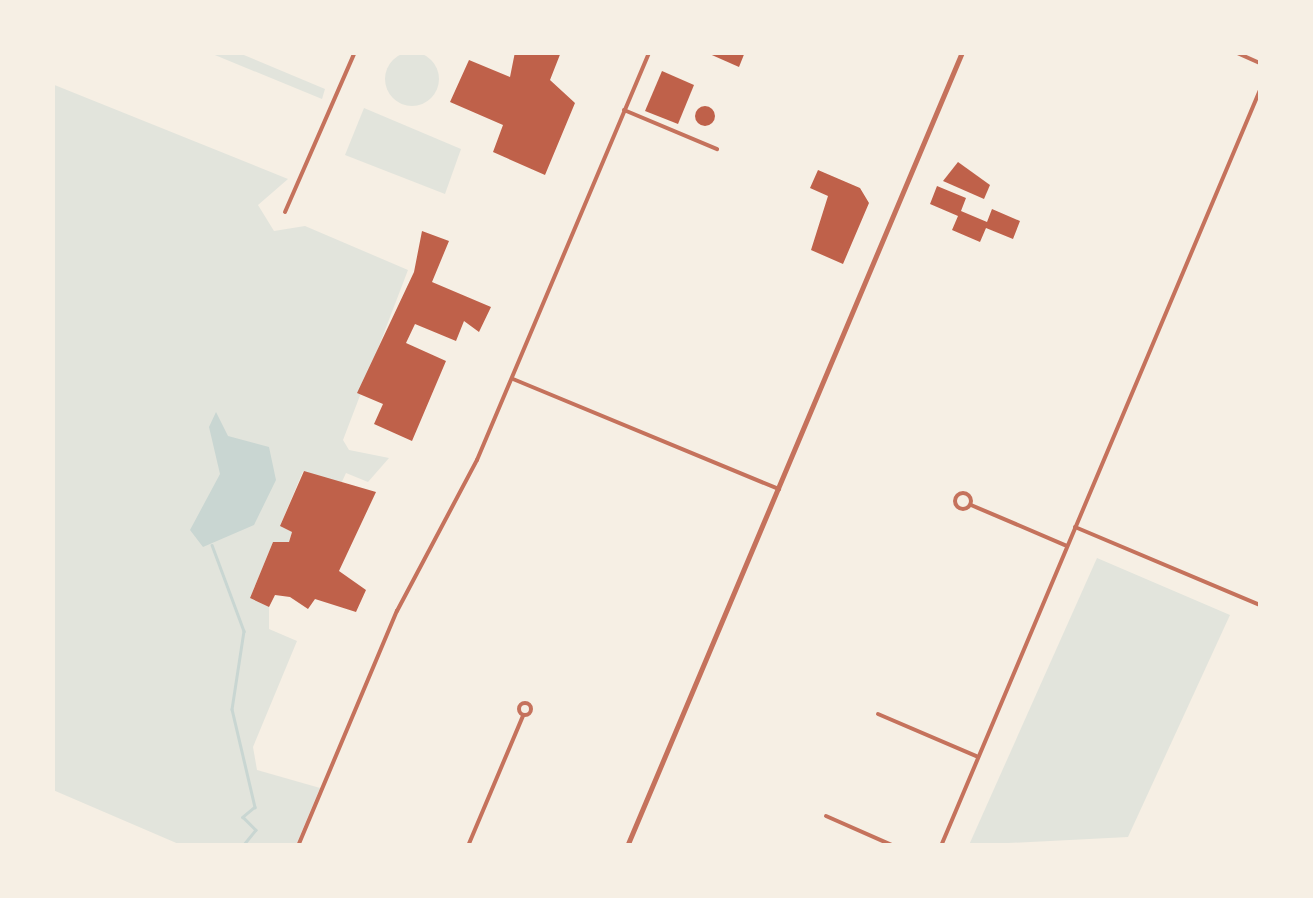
<!DOCTYPE html>
<html>
<head>
<meta charset="utf-8">
<style>
	body { margin:0 }
	#map { position:relative; width:1313px; height:898px; overflow:hidden; background:#f6efe4; font-family:"Archivo Narrow",sans-serif }
	div>[style] { position:absolute }
	.green>* { inset:0; background:#e2e4dc }
	.round { border-radius:50% }
	.water>* { inset:0; background:#c9d6d2 }
	.stream>* { height:2.5px; margin:-1.25px; padding:0 1.25px; transform-origin:1.25px; border-radius:1.25px; background:#c9d6d2 }
	.building>* { inset:0; background:#bf614a }
	.minor>* { height:4px; margin:-2px; padding:0 2px; transform-origin:2px; border-radius:2px; background:#c5725c }
	.minor>.ring { margin:-2px; padding:0; box-sizing:content-box; background:none; border:4px solid #c5725c; border-radius:50% }
	.tertiary>* { height:5px; margin:-2.5px; padding:0 2.5px; transform-origin:2.5px; border-radius:2.5px; background:#c5725c }
	span { translate:-50% -50%; white-space:nowrap; text-align:center; line-height:1.15; -webkit-text-stroke:8px #f6efe4; paint-order:stroke }
	.frame { position:absolute; inset:0; border:55px solid #f6efe4; pointer-events:none }
</style>
</head>
<body>
<div id="map">
	<div class="green">
		<i class="round" style="left:385px;top:52px;width:54px;height:54px"></i>
		<i style="clip-path:polygon(210px 53px,239px 53px,325px 89px,322px 99px)"></i>
		<i style="clip-path:polygon(52px 84px,288px 179px,258px 205px,274px 231px,305px 226px,408px 270px,343px 440px,349px 450px,389px 458px,368px 482px,346px 473px,340px 486px,303px 471px,280px 526px,292px 532px,289px 542px,273px 542px,250px 598px,269px 607px,269px 629px,297px 641px,253px 747px,257px 770px,320px 788px,296px 845px,181px 845px,53px 790px)"></i>
		<i style="clip-path:polygon(364px 108px,461px 149px,445px 194px,345px 155px)"></i>
		<i style="clip-path:polygon(1097px 558px,1230px 615px,1128px 837px,969px 845px)"></i>
	</div>
	<div class="water">
		<i style="clip-path:polygon(216px 412px,228px 436px,269px 447px,276px 480px,254px 525px,203px 547px,190px 530px,220px 474px,209px 427px)"></i>
	</div>
	<div class="stream">
		<i style="left:212px;top:545px;width:92px;rotate:69.6deg"></i>
		<i style="left:244px;top:631px;width:79px;rotate:98.7deg"></i>
		<i style="left:232px;top:709px;width:101px;rotate:76.8deg"></i>
		<i style="left:255px;top:807px;width:16px;rotate:140deg"></i>
		<i style="left:243px;top:817px;width:18px;rotate:45deg"></i>
		<i style="left:256px;top:830px;width:21px;rotate:129deg"></i>
	</div>
	<div class="building">
		<i style="clip-path:polygon(515px 52px,561px 52px,550px 80px,575px 103px,545px 175px,493px 152px,503px 125px,450px 102px,469px 60px,510px 77px)"></i>
		<i style="clip-path:polygon(705px 52px,745px 52px,739px 67px)"></i>
		<i style="clip-path:polygon(662px 71px,694px 85px,678px 124px,645px 111px)"></i>
		<i class="round" style="left:695px;top:106px;width:20px;height:20px"></i>
		<i style="clip-path:polygon(958px 162px,990px 185px,984px 199px,943px 181px)"></i>
		<i style="clip-path:polygon(818px 170px,860px 188px,869px 203px,843px 264px,811px 250px,828px 196px,810px 188px)"></i>
		<i style="clip-path:polygon(937px 186px,966px 198px,961px 211px,987px 222px,992px 209px,1020px 221px,1013px 239px,986px 228px,980px 242px,952px 230px,958px 216px,930px 204px)"></i>
		<i style="clip-path:polygon(422px 231px,449px 241px,432px 282px,491px 307px,479px 332px,464px 321px,456px 341px,415px 324px,406px 343px,446px 361px,412px 441px,374px 424px,383px 404px,357px 393px,414px 272px)"></i>
		<i style="clip-path:polygon(304px 471px,376px 492px,339px 571px,366px 590px,356px 612px,315px 599px,308px 609px,290px 597px,275px 595px,269px 607px,250px 598px,273px 542px,289px 542px,292px 532px,280px 526px)"></i>
	</div>
	<div class="minor">
		<i style="left:1235px;top:52px;width:27px;rotate:24deg"></i>
		<i style="left:624px;top:110px;width:101px;rotate:22.8deg"></i>
		<i style="left:285px;top:212px;width:175px;rotate:-66.4deg"></i>
		<i style="left:513px;top:379px;width:288px;rotate:22.5deg"></i>
		<i class="ring" style="left:955px;top:493px;width:12px;height:12px"></i>
		<i style="left:971px;top:505px;width:104px;rotate:23.1deg"></i>
		<i style="left:1075px;top:527px;width:201px;rotate:22.9deg"></i>
		<i class="ring" style="left:519px;top:703px;width:8px;height:8px"></i>
		<i style="left:878px;top:714px;width:107px;rotate:23.2deg"></i>
		<i style="left:826px;top:816px;width:74px;rotate:23.8deg"></i>
		<i style="left:298px;top:846px;width:255px;rotate:-67.2deg"></i>
		<i style="left:397px;top:611px;width:171px;rotate:-62.1deg"></i>
		<i style="left:477px;top:460px;width:443px;rotate:-67.1deg"></i>
		<i style="left:468px;top:846px;width:141px;rotate:-67.1deg"></i>
		<i style="left:941px;top:846px;width:821px;rotate:-67.12deg"></i>
	</div>
	<div class="tertiary">
		<i style="left:627px;top:846px;width:862px;rotate:-67.12deg"></i>
	</div>
	<div class="frame"></div>
</div>
</body>
</html>
